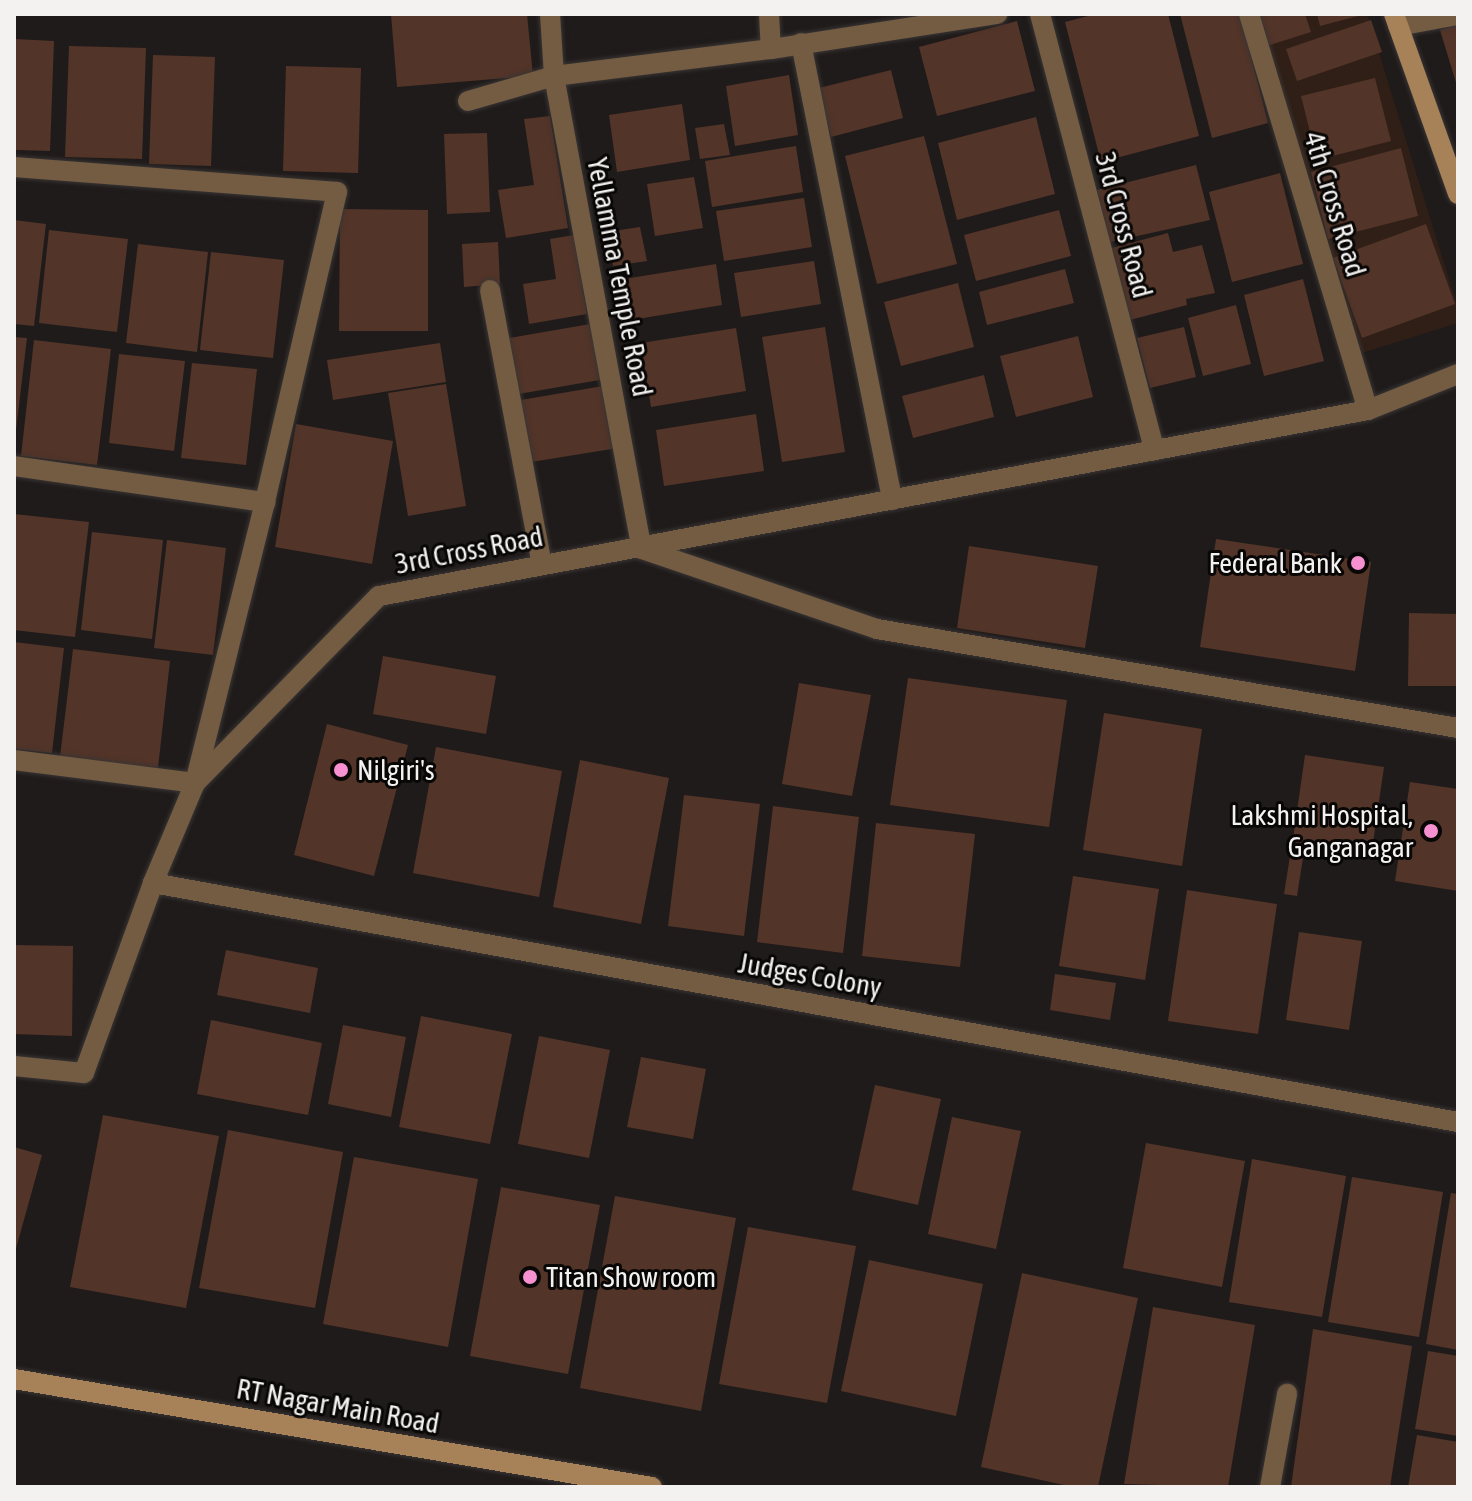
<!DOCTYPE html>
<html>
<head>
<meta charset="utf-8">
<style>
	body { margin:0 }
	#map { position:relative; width:1472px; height:1501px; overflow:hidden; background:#1f1b1a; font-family:"Asap Condensed",sans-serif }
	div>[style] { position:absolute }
	.commercial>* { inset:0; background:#2f1f16 }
	.building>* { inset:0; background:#533428 }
	.roads { filter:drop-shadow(0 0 2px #393534) drop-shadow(0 0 2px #393534) }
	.street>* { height:20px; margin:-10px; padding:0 10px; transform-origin:10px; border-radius:10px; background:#745c43 }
	.secondary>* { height:20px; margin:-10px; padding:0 10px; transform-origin:10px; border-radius:10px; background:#a78157 }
	.dots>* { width:22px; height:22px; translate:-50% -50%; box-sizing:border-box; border:4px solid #080706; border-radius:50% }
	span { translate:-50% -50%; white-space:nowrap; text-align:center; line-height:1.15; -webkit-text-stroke:6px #080706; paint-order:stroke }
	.street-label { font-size:28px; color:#f4f2f1 }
	.poi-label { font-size:28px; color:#f4f2f1 }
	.right { translate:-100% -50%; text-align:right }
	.left { translate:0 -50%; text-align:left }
	.frame { position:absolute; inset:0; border:16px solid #f4f2f1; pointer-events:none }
</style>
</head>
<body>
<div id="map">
	<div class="commercial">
		<i style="clip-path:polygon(1258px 14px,1367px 14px,1458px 308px,1458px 323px,1362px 353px)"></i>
	</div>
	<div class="building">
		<i style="clip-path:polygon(391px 14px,527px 14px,533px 76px,397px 87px)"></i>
		<i style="clip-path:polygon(1096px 14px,1168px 14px,1199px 136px,1101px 162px,1065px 22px)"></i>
		<i style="clip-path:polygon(1180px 14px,1240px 14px,1268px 123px,1212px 138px)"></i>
		<i style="clip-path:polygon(1257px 14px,1305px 14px,1311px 32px,1267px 46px)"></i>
		<i style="clip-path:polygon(1317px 14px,1362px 14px,1362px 15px,1320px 26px)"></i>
		<i style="clip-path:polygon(1371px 20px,1382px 52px,1297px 81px,1286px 49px)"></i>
		<i style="clip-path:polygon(1017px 21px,1035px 91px,937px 116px,919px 47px)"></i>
		<i style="clip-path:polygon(1458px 24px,1458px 86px,1457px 86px,1440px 30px)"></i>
		<i style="clip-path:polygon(14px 39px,54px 41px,50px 151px,14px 150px)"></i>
		<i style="clip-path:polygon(69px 46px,146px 48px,142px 159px,65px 157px)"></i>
		<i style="clip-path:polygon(153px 55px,215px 57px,211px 166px,149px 164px)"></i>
		<i style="clip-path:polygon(286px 66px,361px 68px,358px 173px,283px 171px)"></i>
		<i style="clip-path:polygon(891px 70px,903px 118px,831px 137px,819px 88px)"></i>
		<i style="clip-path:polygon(789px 75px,798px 135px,735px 146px,726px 86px)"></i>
		<i style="clip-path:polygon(1375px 78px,1391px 141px,1317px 160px,1301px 96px)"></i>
		<i style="clip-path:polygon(682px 104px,690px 160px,617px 172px,609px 115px)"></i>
		<i style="clip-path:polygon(550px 116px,568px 228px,506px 238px,498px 190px,534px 185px,524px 119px)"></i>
		<i style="clip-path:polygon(1036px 117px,1055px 194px,957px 220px,938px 143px)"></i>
		<i style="clip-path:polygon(724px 124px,730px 155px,700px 159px,695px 128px)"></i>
		<i style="clip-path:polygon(487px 133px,490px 212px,447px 214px,444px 134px)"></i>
		<i style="clip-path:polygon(924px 136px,957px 264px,877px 284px,845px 156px)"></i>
		<i style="clip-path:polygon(796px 146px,803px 192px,712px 207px,705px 161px)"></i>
		<i style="clip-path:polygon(1401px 148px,1418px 216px,1328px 239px,1311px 172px)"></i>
		<i style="clip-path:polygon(1196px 165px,1210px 220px,1110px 242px,1097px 190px)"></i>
		<i style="clip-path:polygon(1280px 173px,1303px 264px,1232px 282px,1209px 192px)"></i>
		<i style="clip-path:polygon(694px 177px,703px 228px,655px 236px,647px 184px)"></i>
		<i style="clip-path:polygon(804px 198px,812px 247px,724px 261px,716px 211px)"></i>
		<i style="clip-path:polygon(340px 209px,428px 210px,428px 331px,339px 331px)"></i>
		<i style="clip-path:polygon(1059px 210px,1071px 256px,976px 281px,964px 235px)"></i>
		<i style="clip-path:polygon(14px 220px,46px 224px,34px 326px,14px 324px)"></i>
		<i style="clip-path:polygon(1426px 224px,1455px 304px,1362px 338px,1333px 258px)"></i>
		<i style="clip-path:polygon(640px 227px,647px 261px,613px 266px,607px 232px)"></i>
		<i style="clip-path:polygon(49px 230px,128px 239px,117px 332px,39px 323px)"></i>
		<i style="clip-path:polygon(1168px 233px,1173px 252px,1202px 245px,1215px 293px,1186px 299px,1187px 305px,1126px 321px,1108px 249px)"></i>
		<i style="clip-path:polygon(574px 235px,587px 314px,529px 324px,523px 284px,556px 279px,550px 239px)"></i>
		<i style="clip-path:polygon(498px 242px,500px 284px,464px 287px,462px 244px)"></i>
		<i style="clip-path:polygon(138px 244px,208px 252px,197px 352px,126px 343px)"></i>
		<i style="clip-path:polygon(211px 252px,284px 260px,273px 358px,200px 350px)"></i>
		<i style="clip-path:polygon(814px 261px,821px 304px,741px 317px,734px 273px)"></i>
		<i style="clip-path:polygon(716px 264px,722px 305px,619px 322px,612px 281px)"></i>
		<i style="clip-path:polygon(1065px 269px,1074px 303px,987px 325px,979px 292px)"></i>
		<i style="clip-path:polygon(1303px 279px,1324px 361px,1264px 376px,1244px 295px)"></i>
		<i style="clip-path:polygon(958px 283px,974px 347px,901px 366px,884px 302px)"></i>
		<i style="clip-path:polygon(1236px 305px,1251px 364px,1203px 376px,1188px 318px)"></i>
		<i style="clip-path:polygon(596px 323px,605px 379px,513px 395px,503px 339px)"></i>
		<i style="clip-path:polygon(825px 327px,845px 452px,782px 462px,762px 337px)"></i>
		<i style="clip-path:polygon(1184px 327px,1196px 377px,1150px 388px,1137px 338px)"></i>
		<i style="clip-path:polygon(736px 328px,746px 391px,651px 407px,641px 343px)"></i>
		<i style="clip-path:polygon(1078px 336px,1093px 397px,1016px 417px,1000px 356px)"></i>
		<i style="clip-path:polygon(14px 337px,27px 338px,16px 430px,14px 429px)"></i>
		<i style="clip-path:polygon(34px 340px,111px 349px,97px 465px,21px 456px)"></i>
		<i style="clip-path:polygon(440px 343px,446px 382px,333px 400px,327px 360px)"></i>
		<i style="clip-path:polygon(119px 354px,185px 361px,174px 451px,109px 443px)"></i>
		<i style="clip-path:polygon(192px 363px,257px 369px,246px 465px,181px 458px)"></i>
		<i style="clip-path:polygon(984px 375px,994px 417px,913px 438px,902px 396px)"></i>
		<i style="clip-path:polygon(446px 384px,466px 506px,408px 516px,388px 393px)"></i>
		<i style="clip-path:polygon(609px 385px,618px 448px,525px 463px,515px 401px)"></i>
		<i style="clip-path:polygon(756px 414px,764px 471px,664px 486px,656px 430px)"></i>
		<i style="clip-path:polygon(296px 424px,393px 441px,372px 564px,275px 547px)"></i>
		<i style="clip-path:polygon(14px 514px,89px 522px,75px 637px,14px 630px)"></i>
		<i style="clip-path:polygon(92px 532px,163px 540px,152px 639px,81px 630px)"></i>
		<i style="clip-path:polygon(1216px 539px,1371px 562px,1355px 671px,1200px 647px)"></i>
		<i style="clip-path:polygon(167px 540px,226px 548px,213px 655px,154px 648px)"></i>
		<i style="clip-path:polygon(969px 546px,1098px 566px,1085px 648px,957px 628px)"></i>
		<i style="clip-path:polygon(1409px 613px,1458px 614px,1458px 686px,1408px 686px)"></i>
		<i style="clip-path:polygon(14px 642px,64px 648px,52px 753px,14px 749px)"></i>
		<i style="clip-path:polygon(73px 649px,170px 661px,158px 768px,60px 757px)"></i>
		<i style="clip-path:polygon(383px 656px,496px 676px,486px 734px,373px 714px)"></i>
		<i style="clip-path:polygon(908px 678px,1067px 700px,1049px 827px,890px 805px)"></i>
		<i style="clip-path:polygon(799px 683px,871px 695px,852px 796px,782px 784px)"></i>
		<i style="clip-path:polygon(1104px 713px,1202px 729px,1182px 866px,1083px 850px)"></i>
		<i style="clip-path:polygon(327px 724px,408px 745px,374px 876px,294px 855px)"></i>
		<i style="clip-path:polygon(436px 747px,562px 771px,539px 897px,413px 873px)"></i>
		<i style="clip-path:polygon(1305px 755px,1384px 767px,1371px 857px,1292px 846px)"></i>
		<i style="clip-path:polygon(580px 760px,669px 778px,641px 924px,553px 907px)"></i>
		<i style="clip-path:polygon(1410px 782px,1458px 789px,1458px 891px,1395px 881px)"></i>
		<i style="clip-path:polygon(684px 795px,760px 804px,744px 936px,668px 926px)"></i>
		<i style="clip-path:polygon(773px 806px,859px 817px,843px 953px,757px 942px)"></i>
		<i style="clip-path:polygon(876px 823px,975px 834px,960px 967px,862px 956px)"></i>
		<i style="clip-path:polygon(1290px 856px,1303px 858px,1297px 896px,1284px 894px)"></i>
		<i style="clip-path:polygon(1073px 876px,1159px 889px,1145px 980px,1059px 966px)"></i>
		<i style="clip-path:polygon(1187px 890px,1277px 904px,1258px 1034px,1168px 1021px)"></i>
		<i style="clip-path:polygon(1299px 932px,1362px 941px,1349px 1030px,1286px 1020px)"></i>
		<i style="clip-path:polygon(14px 945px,73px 946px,72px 1036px,14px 1034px)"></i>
		<i style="clip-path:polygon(226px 950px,318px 968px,310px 1013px,217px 995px)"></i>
		<i style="clip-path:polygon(1055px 974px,1116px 983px,1110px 1020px,1050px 1010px)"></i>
		<i style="clip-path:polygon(421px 1016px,512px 1034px,490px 1144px,399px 1127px)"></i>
		<i style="clip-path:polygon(211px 1020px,322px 1043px,308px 1115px,197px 1094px)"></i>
		<i style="clip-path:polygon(343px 1025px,406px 1037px,391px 1117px,328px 1104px)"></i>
		<i style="clip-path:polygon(539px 1036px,610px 1050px,589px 1158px,518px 1144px)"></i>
		<i style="clip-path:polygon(641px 1057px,706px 1069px,693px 1139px,627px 1127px)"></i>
		<i style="clip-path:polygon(875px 1085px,941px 1099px,918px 1205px,852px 1190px)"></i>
		<i style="clip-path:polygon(103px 1115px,219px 1136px,186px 1308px,70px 1287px)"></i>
		<i style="clip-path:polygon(952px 1117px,1021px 1131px,996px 1249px,928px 1234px)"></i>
		<i style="clip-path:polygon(228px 1130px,343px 1152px,315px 1308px,199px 1288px)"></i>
		<i style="clip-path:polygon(1146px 1143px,1245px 1161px,1222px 1287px,1123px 1268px)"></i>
		<i style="clip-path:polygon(14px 1147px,42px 1155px,15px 1252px,14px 1252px)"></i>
		<i style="clip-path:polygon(354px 1157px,478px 1179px,448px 1347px,323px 1324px)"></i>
		<i style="clip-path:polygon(1252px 1159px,1346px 1176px,1322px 1317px,1229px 1302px)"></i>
		<i style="clip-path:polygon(1352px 1177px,1443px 1192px,1419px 1337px,1328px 1322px)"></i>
		<i style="clip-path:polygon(501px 1187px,600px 1205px,568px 1374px,470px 1356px)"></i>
		<i style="clip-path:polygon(1451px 1193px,1458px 1194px,1458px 1350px,1426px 1344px)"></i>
		<i style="clip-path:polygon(615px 1196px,736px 1218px,701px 1411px,580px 1388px)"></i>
		<i style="clip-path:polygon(748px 1227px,856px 1246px,827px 1403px,719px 1384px)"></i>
		<i style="clip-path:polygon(869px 1260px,983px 1284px,956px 1416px,841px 1391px)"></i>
		<i style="clip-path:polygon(1022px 1273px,1138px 1298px,1098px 1487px,1073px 1487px,981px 1467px)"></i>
		<i style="clip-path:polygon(1153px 1307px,1255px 1325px,1228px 1487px,1124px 1484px)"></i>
		<i style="clip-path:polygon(1313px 1329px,1412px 1346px,1390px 1487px,1291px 1487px)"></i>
		<i style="clip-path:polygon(1428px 1351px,1458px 1356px,1458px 1436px,1415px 1429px)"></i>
		<i style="clip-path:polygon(1417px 1435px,1458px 1442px,1458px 1487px,1408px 1487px)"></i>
	</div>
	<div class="roads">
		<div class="street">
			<i style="left:550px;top:14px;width:62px;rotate:86.3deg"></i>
			<i style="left:554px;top:76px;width:481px;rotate:79.5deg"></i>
			<i style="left:642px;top:549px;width:248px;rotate:18.8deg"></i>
			<i style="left:877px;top:629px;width:589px;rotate:9.67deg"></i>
			<i style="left:769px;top:14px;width:35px;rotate:87deg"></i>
			<i style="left:1040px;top:14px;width:451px;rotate:75.3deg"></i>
			<i style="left:1249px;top:14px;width:413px;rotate:73.3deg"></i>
			<i style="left:1398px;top:26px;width:61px;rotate:-10.4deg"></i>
			<i style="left:801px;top:43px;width:466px;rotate:78.7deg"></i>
			<i style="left:468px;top:101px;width:90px;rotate:-16.2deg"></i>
			<i style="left:554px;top:76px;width:219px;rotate:-7.1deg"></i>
			<i style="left:771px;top:49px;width:229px;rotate:-8.8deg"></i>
			<i style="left:14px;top:167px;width:324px;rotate:4.4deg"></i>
			<i style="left:337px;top:192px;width:318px;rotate:103.1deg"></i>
			<i style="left:265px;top:502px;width:290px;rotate:104deg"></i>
			<i style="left:490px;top:290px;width:279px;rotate:79.3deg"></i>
			<i style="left:14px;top:466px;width:254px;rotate:8.2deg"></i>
			<i style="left:14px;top:760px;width:182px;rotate:7.2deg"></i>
			<i style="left:153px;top:883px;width:1327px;rotate:10.38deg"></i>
			<i style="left:14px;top:1066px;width:70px;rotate:5.7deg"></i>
			<i style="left:84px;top:1073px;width:202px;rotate:-70deg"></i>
			<i style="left:153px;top:883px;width:108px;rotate:-67.2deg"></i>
			<i style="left:195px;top:783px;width:262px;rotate:-45.5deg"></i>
			<i style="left:379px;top:596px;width:1006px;rotate:-10.65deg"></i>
			<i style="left:1368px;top:410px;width:97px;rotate:-21.8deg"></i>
			<i style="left:1270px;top:1487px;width:95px;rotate:-79.6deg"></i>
		</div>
		<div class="secondary">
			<i style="left:1394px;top:14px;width:191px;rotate:70.4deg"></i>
			<i style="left:14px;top:1379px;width:647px;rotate:9.61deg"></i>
		</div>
	</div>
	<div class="dots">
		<i style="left:1358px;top:563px;background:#f690d0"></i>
		<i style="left:341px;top:770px;background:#f690d0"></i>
		<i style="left:1431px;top:831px;background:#f690d0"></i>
		<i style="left:530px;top:1277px;background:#f690d0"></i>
	</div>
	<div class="street-label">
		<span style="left:1335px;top:204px;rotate:73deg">4th Cross Road</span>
		<span style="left:1124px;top:225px;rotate:75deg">3rd Cross Road</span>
		<span style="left:620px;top:277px;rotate:79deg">Yellamma Temple Road</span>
		<span style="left:469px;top:550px;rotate:-11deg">3rd Cross Road</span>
		<span style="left:810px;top:975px;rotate:10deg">Judges Colony</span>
		<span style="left:338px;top:1406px;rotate:10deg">RT Nagar Main Road</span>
	</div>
	<div class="poi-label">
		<span class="right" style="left:1342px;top:563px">Federal Bank</span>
		<span class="left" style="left:357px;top:770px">Nilgiri's</span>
		<span class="right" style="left:1413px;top:831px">Lakshmi Hospital,<br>Ganganagar</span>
		<span class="left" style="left:546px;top:1277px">Titan Show room</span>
	</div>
	<div class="frame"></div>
</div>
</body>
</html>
